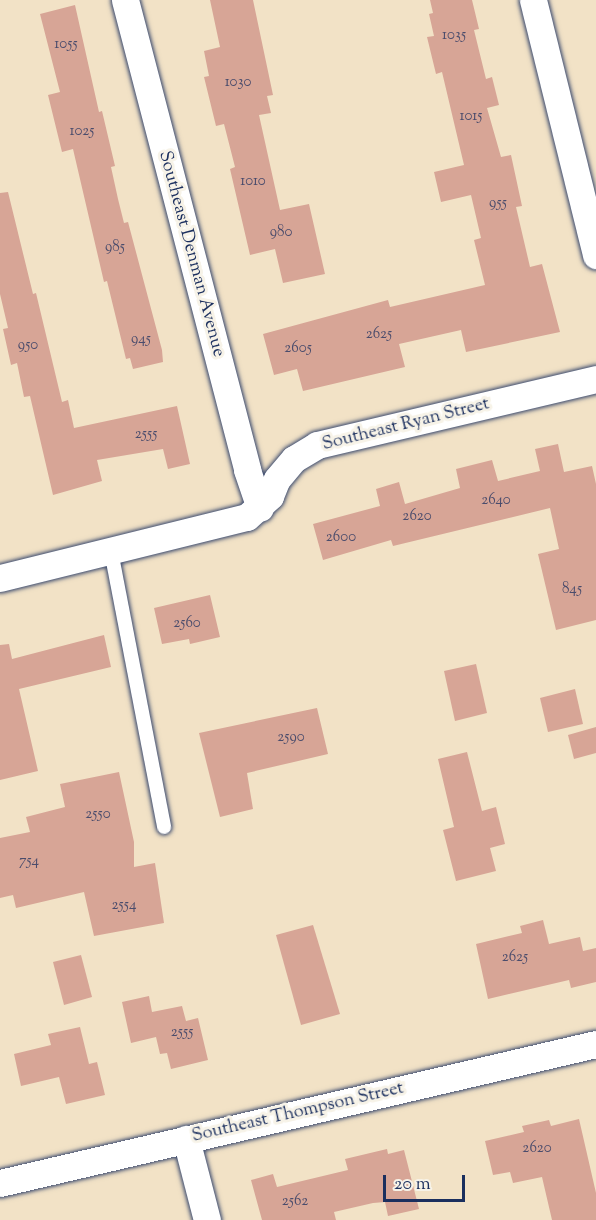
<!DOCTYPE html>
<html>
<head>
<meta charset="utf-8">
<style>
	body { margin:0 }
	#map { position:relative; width:596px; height:1220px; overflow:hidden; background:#f2e2c6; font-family:"Sorts Mill Goudy",serif }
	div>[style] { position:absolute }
	.building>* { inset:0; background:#d7a596 }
	.roads { filter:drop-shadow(0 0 2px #3b4a6e) drop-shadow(0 0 2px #3b4a6e) }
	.service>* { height:14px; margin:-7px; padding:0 7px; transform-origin:7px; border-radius:7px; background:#fff }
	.minor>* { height:27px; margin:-13.5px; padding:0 13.5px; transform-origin:13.5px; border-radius:13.5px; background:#fff }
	span { translate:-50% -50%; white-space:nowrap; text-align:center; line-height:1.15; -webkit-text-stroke:6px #f7f3e8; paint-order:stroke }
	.number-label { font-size:15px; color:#4a4c6c }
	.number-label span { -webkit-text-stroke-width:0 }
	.street-label { font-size:18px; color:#1b2f5e }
	.scale { position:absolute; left:383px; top:1175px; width:82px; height:27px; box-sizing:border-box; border:3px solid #1b2f5e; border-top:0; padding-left:8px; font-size:18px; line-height:21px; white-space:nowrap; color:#1b2f5e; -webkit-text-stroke:4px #f7f3e8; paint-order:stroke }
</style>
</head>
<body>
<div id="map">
	<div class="building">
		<i style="clip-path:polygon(210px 0,253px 0,273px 95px,267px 96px,271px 113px,259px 115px,280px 210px,309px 204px,325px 274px,283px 283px,275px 249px,250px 255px,230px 169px,235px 167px,224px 124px,216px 126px,204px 77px,209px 76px,204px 51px,220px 47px)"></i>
		<i style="clip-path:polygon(430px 0,472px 0,479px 29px,474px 30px,486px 79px,492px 77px,499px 105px,487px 108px,501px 157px,511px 155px,522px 206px,516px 207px,530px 267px,542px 264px,560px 332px,466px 352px,461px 330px,399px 344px,405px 367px,303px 391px,297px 369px,274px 375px,263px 334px,388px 300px,390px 307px,485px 285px,474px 240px,481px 238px,471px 195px,441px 202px,434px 172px,464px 165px,442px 72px,436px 74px,427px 37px,434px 36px,429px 14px,433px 13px)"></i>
		<i style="clip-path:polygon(75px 5px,99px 112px,102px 111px,115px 166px,111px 167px,118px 199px,124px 223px,128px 222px,162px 350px,163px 362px,133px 369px,130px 358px,126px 359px,107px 281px,104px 282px,73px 149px,62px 152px,48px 95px,60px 92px,40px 14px)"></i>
		<i style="clip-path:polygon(8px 192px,33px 294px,36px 293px,62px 402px,68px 400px,74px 428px,177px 406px,190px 464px,168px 469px,163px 449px,97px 460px,102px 481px,53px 495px,30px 396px,24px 397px,17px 363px,11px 365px,3px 329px,8px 328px,0 294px,0 193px)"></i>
		<i style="clip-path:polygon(558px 444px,564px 472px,592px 466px,596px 484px,596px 620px,556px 630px,538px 554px,559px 549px,550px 508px,393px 546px,391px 540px,323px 560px,313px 524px,380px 506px,376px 489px,399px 482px,405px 504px,460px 488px,456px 469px,492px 460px,498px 481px,540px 471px,535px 449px)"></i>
		<i style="clip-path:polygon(210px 595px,220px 637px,190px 644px,189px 639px,162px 644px,154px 608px)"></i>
		<i style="clip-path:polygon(104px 635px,111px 667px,19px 689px,38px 771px,0 780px,0 645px,9px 644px,12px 659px)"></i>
		<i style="clip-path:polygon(476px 664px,487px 713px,455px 721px,444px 671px)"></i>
		<i style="clip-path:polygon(575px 689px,583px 724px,548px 732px,540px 698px)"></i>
		<i style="clip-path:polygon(317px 708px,328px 754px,247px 773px,253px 809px,220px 817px,199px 733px)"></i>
		<i style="clip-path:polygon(596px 727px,596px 753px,574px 759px,568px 735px)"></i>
		<i style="clip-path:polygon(467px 752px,482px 811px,496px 807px,505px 844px,490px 848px,496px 871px,456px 881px,443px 830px,454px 827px,438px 759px)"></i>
		<i style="clip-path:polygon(119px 772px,134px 842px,134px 867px,155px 863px,164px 923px,94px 936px,84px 892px,16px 908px,13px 895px,0 898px,0 838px,30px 832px,26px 817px,65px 807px,60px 784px)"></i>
		<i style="clip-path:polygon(543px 920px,549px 944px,580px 937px,583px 951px,596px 948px,596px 982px,571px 988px,569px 980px,488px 999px,476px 944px,522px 933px,520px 926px)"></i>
		<i style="clip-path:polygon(313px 925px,340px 1014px,301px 1025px,276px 935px)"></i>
		<i style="clip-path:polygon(81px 955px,92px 997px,64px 1005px,53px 962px)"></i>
		<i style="clip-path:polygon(149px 996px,152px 1012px,182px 1006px,186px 1021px,198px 1018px,208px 1060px,171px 1069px,167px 1053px,160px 1054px,156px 1037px,131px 1043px,122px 1002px)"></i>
		<i style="clip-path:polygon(80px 1027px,89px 1064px,97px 1062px,105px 1095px,66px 1104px,59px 1077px,21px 1086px,14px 1054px,51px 1045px,48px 1034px)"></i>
		<i style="clip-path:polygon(579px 1119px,596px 1193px,596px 1220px,552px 1220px,542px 1177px,513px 1183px,510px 1172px,493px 1175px,485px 1141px,524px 1132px,522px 1126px,549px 1120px,551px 1126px)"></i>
		<i style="clip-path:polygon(387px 1149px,388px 1154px,404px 1150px,419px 1209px,388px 1216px,385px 1202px,373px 1203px,334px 1212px,336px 1220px,262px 1220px,251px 1180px,273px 1174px,277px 1187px,348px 1170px,345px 1159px)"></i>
	</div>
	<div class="roads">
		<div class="service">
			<i style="left:111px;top:551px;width:281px;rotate:79.1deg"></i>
		</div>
		<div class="minor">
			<i style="left:125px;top:0;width:486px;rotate:75.4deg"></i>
			<i style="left:247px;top:470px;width:40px;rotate:71.1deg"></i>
			<i style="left:533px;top:0;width:263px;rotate:76.1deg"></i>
			<i style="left:0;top:578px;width:254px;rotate:-13.9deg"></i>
			<i style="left:247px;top:517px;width:31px;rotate:-42deg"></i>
			<i style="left:270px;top:496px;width:18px;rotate:-68deg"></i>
			<i style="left:277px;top:479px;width:26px;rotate:-50deg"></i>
			<i style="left:294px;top:459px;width:27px;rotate:-31deg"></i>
			<i style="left:317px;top:445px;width:287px;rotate:-13.3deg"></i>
			<i style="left:186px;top:1139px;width:84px;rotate:75.5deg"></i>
			<i style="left:0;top:1183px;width:612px;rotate:-13.13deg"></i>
		</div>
	</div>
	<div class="number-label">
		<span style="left:454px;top:36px">1035</span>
		<span style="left:66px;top:45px">1055</span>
		<span style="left:238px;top:83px">1030</span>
		<span style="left:471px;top:117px">1015</span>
		<span style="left:82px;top:132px">1025</span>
		<span style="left:253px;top:182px">1010</span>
		<span style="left:498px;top:204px">955</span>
		<span style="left:281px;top:233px">980</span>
		<span style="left:115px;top:248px">985</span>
		<span style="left:379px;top:335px">2625</span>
		<span style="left:141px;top:340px">945</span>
		<span style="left:28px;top:346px">950</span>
		<span style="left:298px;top:349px">2605</span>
		<span style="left:146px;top:435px">2555</span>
		<span style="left:496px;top:501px">2640</span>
		<span style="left:417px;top:517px">2620</span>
		<span style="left:341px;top:538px">2600</span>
		<span style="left:572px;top:590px">845</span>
		<span style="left:187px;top:624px">2560</span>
		<span style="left:291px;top:738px">2590</span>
		<span style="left:98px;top:815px">2550</span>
		<span style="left:29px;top:862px">754</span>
		<span style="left:124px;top:906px">2554</span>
		<span style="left:515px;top:958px">2625</span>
		<span style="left:182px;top:1033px">2555</span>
		<span style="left:537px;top:1149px">2620</span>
		<span style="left:295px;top:1202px">2562</span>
	</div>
	<div class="street-label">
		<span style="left:191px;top:254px;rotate:75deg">Southeast Denman Avenue</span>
		<span style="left:406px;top:425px;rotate:-14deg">Southeast Ryan Street</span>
		<span style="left:298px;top:1113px;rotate:-13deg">Southeast Thompson Street</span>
	</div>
	<div class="scale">20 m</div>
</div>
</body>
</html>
